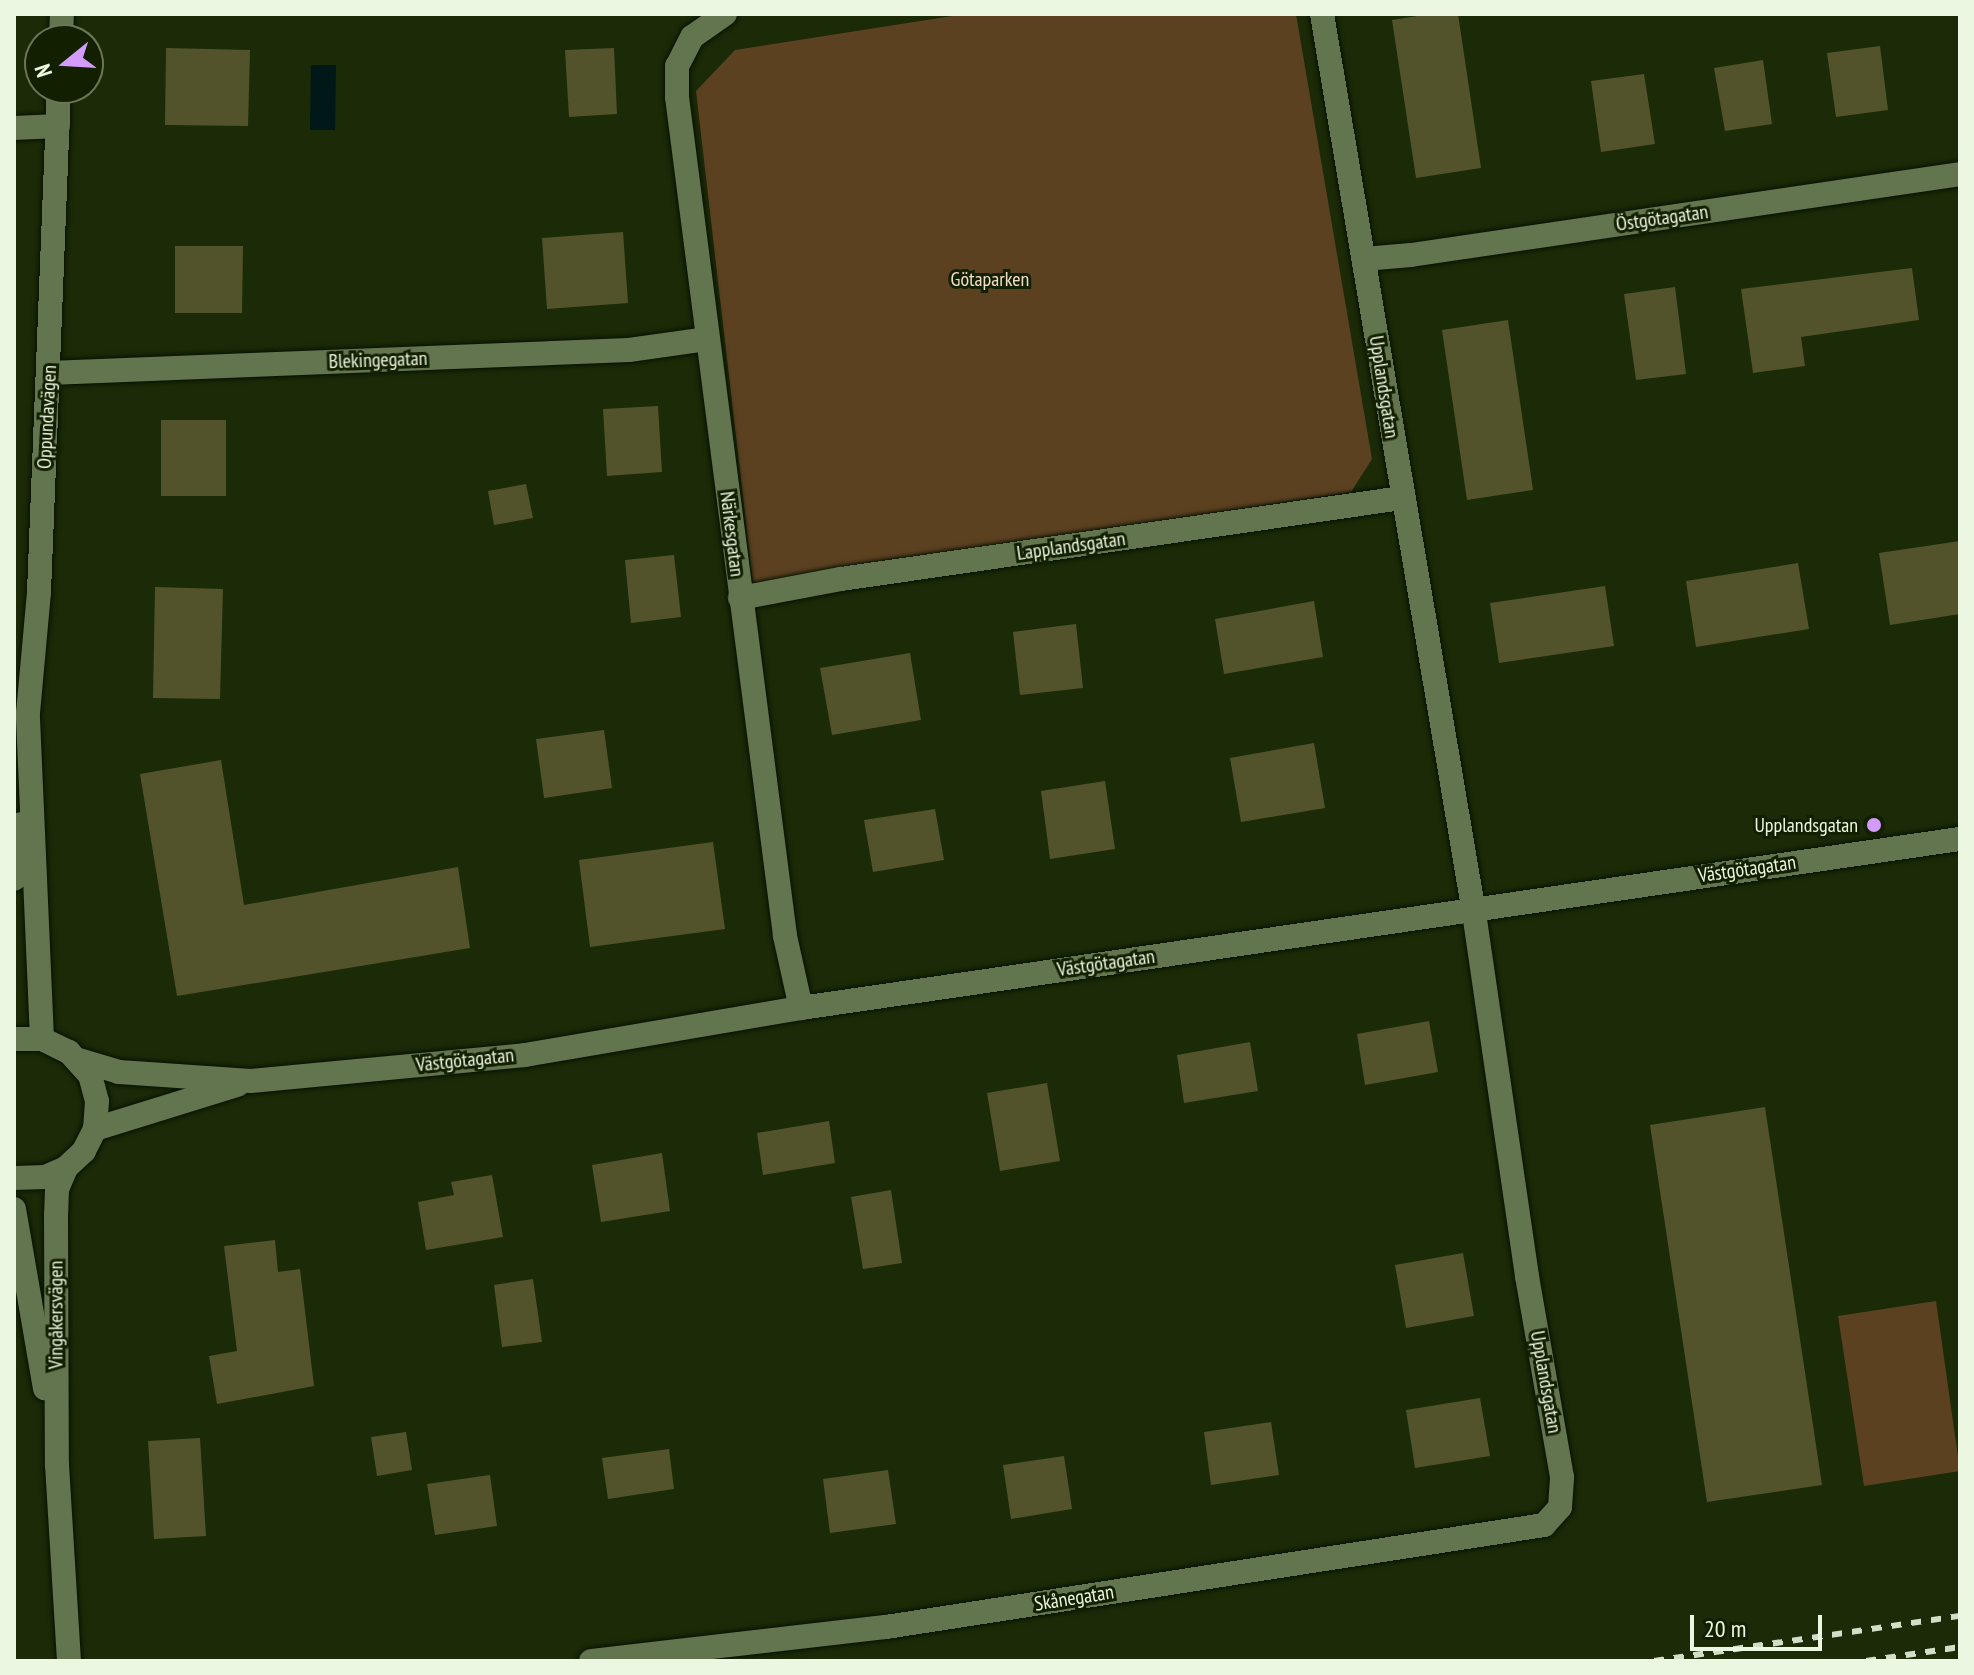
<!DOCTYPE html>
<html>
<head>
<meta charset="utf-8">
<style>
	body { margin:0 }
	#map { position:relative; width:1974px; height:1675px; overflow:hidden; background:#1b2a07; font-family:"PT Sans Narrow",sans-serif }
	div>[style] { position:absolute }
	.green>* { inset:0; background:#5c4121 }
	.water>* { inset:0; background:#001918 }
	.building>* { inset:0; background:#53532b }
	.roads { filter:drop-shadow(0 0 2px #071200) drop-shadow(0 0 2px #071200) }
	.street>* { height:24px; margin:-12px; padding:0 12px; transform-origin:12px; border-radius:12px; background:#62754f }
	.secondary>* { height:24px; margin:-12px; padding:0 12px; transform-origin:12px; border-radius:12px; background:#62754f }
	.rail>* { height:6px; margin-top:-3px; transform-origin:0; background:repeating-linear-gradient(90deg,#d2dec7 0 10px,transparent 0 20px) }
	.dots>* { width:22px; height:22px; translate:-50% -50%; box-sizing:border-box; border:4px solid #122000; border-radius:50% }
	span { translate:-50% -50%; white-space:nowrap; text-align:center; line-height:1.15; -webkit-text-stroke:6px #122000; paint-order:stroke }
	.street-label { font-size:20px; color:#ecf7e2 }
	.park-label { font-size:20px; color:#f3ddc5 }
	.poi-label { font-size:20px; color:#ecf7e2 }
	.right { translate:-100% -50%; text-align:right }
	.frame { position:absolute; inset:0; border:16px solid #ecf7e2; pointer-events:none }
	.north { position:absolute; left:24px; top:24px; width:80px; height:80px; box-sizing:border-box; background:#122000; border:2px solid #69765a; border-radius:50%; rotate:252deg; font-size:22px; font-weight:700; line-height:32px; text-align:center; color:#ecf7e2 }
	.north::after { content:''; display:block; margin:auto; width:28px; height:36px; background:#d39cfc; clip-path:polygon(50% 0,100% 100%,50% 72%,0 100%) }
	.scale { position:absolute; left:1690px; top:1615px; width:132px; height:36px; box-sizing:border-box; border:4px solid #ecf7e2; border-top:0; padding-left:10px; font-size:24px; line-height:28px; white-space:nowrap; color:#ecf7e2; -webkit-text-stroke:6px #122000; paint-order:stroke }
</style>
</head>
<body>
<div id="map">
	<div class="green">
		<i style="clip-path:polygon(965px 14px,1296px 14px,1372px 459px,1351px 492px,753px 583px,696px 91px,735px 50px)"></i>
		<i style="clip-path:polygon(1936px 1301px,1960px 1471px,1864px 1486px,1838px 1316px)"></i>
	</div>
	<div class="water">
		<i style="clip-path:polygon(311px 65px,336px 65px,335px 130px,310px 130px)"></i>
	</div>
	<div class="building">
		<i style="clip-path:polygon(1430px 14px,1458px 14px,1481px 168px,1416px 178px,1392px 20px)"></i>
		<i style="clip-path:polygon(1880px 46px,1888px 110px,1836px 117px,1827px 53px)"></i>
		<i style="clip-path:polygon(166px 48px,250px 50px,248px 126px,165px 125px)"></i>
		<i style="clip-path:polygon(614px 48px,617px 114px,569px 117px,565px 50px)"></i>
		<i style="clip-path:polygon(1763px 60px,1772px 124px,1725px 131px,1714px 68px)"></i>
		<i style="clip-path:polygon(1644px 74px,1655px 144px,1601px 152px,1591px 81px)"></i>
		<i style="clip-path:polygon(623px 232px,628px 303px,547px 309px,542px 238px)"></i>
		<i style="clip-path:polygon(175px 246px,243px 246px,242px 313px,175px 313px)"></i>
		<i style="clip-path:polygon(1912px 268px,1919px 320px,1801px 337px,1805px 366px,1753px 373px,1741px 289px)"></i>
		<i style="clip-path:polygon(1675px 287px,1686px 374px,1636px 380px,1624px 294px)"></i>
		<i style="clip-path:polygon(1508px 320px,1533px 490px,1467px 500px,1442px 330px)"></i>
		<i style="clip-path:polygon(658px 406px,662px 472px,607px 476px,603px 409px)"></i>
		<i style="clip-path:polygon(161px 420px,226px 420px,226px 496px,161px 496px)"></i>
		<i style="clip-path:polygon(526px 484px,533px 518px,494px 525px,488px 491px)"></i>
		<i style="clip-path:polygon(1960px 541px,1960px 614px,1890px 625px,1879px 553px)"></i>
		<i style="clip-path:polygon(674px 555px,681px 617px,631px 623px,625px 560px)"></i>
		<i style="clip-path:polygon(1798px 563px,1809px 629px,1696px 647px,1686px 581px)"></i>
		<i style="clip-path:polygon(1605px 586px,1614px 646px,1499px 663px,1490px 603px)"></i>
		<i style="clip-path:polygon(155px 587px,223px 589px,220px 699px,153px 698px)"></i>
		<i style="clip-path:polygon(1314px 601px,1323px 657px,1224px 674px,1215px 619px)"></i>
		<i style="clip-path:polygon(1076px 624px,1083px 688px,1020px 695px,1013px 632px)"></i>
		<i style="clip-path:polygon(910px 653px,921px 720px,832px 735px,820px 668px)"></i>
		<i style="clip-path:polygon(604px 730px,612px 788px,544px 798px,536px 739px)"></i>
		<i style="clip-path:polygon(1314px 743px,1325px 808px,1241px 822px,1230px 758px)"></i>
		<i style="clip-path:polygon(221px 760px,244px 905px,458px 867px,470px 948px,177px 996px,140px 774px)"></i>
		<i style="clip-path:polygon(1105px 781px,1115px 849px,1050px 859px,1041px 791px)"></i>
		<i style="clip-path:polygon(935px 809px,944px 860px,873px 872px,864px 820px)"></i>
		<i style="clip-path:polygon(713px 842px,725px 929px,590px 947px,579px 860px)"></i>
		<i style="clip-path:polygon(1429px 1021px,1438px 1072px,1365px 1085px,1357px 1034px)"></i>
		<i style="clip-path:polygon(1250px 1042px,1258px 1091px,1184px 1103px,1177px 1055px)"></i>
		<i style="clip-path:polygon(1047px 1083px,1060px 1161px,1000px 1171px,987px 1093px)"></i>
		<i style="clip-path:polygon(1765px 1107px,1822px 1485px,1707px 1502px,1650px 1125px)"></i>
		<i style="clip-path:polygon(829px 1121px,835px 1163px,763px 1175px,757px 1133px)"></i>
		<i style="clip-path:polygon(662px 1153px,670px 1211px,601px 1222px,592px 1165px)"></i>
		<i style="clip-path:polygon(492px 1175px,503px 1237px,426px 1250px,418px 1202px,454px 1195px,451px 1182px)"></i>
		<i style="clip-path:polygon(891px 1190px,902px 1263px,863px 1269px,851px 1197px)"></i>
		<i style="clip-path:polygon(275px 1240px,278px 1272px,300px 1269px,314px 1386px,217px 1404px,209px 1356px,237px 1351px,224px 1246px)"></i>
		<i style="clip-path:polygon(1463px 1253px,1474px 1316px,1406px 1328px,1395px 1265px)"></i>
		<i style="clip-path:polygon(533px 1279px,542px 1342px,502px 1347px,494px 1285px)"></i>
		<i style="clip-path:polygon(1480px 1398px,1490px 1456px,1415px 1468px,1406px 1410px)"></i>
		<i style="clip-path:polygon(1271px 1422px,1279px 1475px,1211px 1485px,1204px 1432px)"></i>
		<i style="clip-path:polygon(406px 1432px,412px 1470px,377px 1476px,371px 1437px)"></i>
		<i style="clip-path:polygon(200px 1438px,206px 1536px,154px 1539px,148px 1441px)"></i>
		<i style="clip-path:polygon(669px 1449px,674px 1489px,608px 1499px,602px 1458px)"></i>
		<i style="clip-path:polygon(1064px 1456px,1072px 1509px,1011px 1519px,1003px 1465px)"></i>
		<i style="clip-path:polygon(888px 1470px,896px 1524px,830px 1533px,823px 1479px)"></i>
		<i style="clip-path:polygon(490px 1475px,497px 1526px,435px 1535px,427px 1484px)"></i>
	</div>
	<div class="roads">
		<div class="street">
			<i style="left:725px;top:14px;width:40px;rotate:145.1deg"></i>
			<i style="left:692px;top:37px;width:33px;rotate:117deg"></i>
			<i style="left:677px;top:66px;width:31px;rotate:90deg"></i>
			<i style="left:677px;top:97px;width:846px;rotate:82.66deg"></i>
			<i style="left:785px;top:936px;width:74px;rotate:77.5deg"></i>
			<i style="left:14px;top:128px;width:44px;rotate:-2.6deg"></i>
			<i style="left:1364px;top:259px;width:47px;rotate:-4.9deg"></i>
			<i style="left:1411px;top:255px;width:555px;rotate:-8.39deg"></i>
			<i style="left:49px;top:373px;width:580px;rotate:-2.27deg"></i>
			<i style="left:629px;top:350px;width:78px;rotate:-8.1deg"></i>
			<i style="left:740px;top:598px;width:103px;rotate:-10.7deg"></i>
			<i style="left:841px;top:579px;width:567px;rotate:-8.22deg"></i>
			<i style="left:79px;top:1060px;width:42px;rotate:16.7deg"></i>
			<i style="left:119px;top:1072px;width:132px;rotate:3.9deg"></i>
			<i style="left:251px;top:1081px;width:275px;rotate:-5.4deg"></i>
			<i style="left:525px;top:1055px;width:280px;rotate:-9.7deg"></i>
			<i style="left:801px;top:1008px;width:1171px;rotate:-8.3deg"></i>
			<i style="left:95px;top:1129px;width:149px;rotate:-17.2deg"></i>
			<i style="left:591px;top:1661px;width:297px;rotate:-6.6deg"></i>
			<i style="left:886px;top:1627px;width:666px;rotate:-8.81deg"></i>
			<i style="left:1544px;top:1525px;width:24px;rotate:-48deg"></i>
			<i style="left:1560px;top:1507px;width:30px;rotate:-86deg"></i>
			<i style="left:1562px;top:1477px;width:204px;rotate:-99.9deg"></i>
			<i style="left:1527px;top:1276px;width:373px;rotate:-98.3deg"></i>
			<i style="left:1473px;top:907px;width:906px;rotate:-99.6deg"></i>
		</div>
		<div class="secondary">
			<i style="left:61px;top:40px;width:26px;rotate:-88deg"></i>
			<i style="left:14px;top:879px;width:55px;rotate:-83.8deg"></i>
			<i style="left:14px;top:1039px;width:28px"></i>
			<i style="left:42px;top:1039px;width:30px;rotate:26deg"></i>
			<i style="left:69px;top:1052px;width:31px;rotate:48deg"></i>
			<i style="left:90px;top:1075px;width:27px;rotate:75deg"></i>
			<i style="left:97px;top:1101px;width:28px;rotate:94deg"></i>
			<i style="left:95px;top:1129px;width:25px;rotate:117deg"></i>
			<i style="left:84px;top:1151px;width:25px;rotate:137deg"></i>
			<i style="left:66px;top:1168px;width:23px;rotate:157deg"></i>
			<i style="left:45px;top:1177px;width:31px;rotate:178deg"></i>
			<i style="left:42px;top:1039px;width:326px;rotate:-92.5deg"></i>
			<i style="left:28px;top:713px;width:121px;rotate:-84.8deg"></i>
			<i style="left:39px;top:592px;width:504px;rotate:-87.73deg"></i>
			<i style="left:66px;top:1168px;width:23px;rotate:113deg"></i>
			<i style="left:57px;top:1189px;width:25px;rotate:92deg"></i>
			<i style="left:56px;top:1214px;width:251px;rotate:89.8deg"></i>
			<i style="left:57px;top:1465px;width:196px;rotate:86.5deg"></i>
			<i style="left:14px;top:1209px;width:182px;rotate:80.2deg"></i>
		</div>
	</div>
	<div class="rail">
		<i style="left:1654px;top:1661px;width:309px;rotate:-8.4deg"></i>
		<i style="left:1866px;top:1661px;width:95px;rotate:-8.5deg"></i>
	</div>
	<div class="dots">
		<i style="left:1874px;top:825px;background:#d39cfc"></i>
	</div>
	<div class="street-label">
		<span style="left:1662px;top:218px;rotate:-8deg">Östgötagatan</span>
		<span style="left:378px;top:360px;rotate:-2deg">Blekingegatan</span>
		<span style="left:1384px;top:387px;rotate:81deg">Upplandsgatan</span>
		<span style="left:47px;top:417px;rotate:-87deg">Oppundavägen</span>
		<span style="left:732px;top:534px;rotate:83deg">Närkesgatan</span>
		<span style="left:1071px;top:546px;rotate:-8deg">Lapplandsgatan</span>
		<span style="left:1747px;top:869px;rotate:-8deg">Västgötagatan</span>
		<span style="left:1106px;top:963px;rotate:-8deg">Västgötagatan</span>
		<span style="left:465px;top:1060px;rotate:-6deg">Västgötagatan</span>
		<span style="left:56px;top:1315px;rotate:-90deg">Vingåkersvägen</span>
		<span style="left:1546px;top:1382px;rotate:80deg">Upplandsgatan</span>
		<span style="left:1074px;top:1598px;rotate:-9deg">Skånegatan</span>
	</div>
	<div class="park-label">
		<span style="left:990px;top:279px">Götaparken</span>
	</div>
	<div class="poi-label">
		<span class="right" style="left:1858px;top:825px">Upplandsgatan</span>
	</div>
	<div class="frame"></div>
	<div class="north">N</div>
	<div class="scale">20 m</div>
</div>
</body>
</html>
